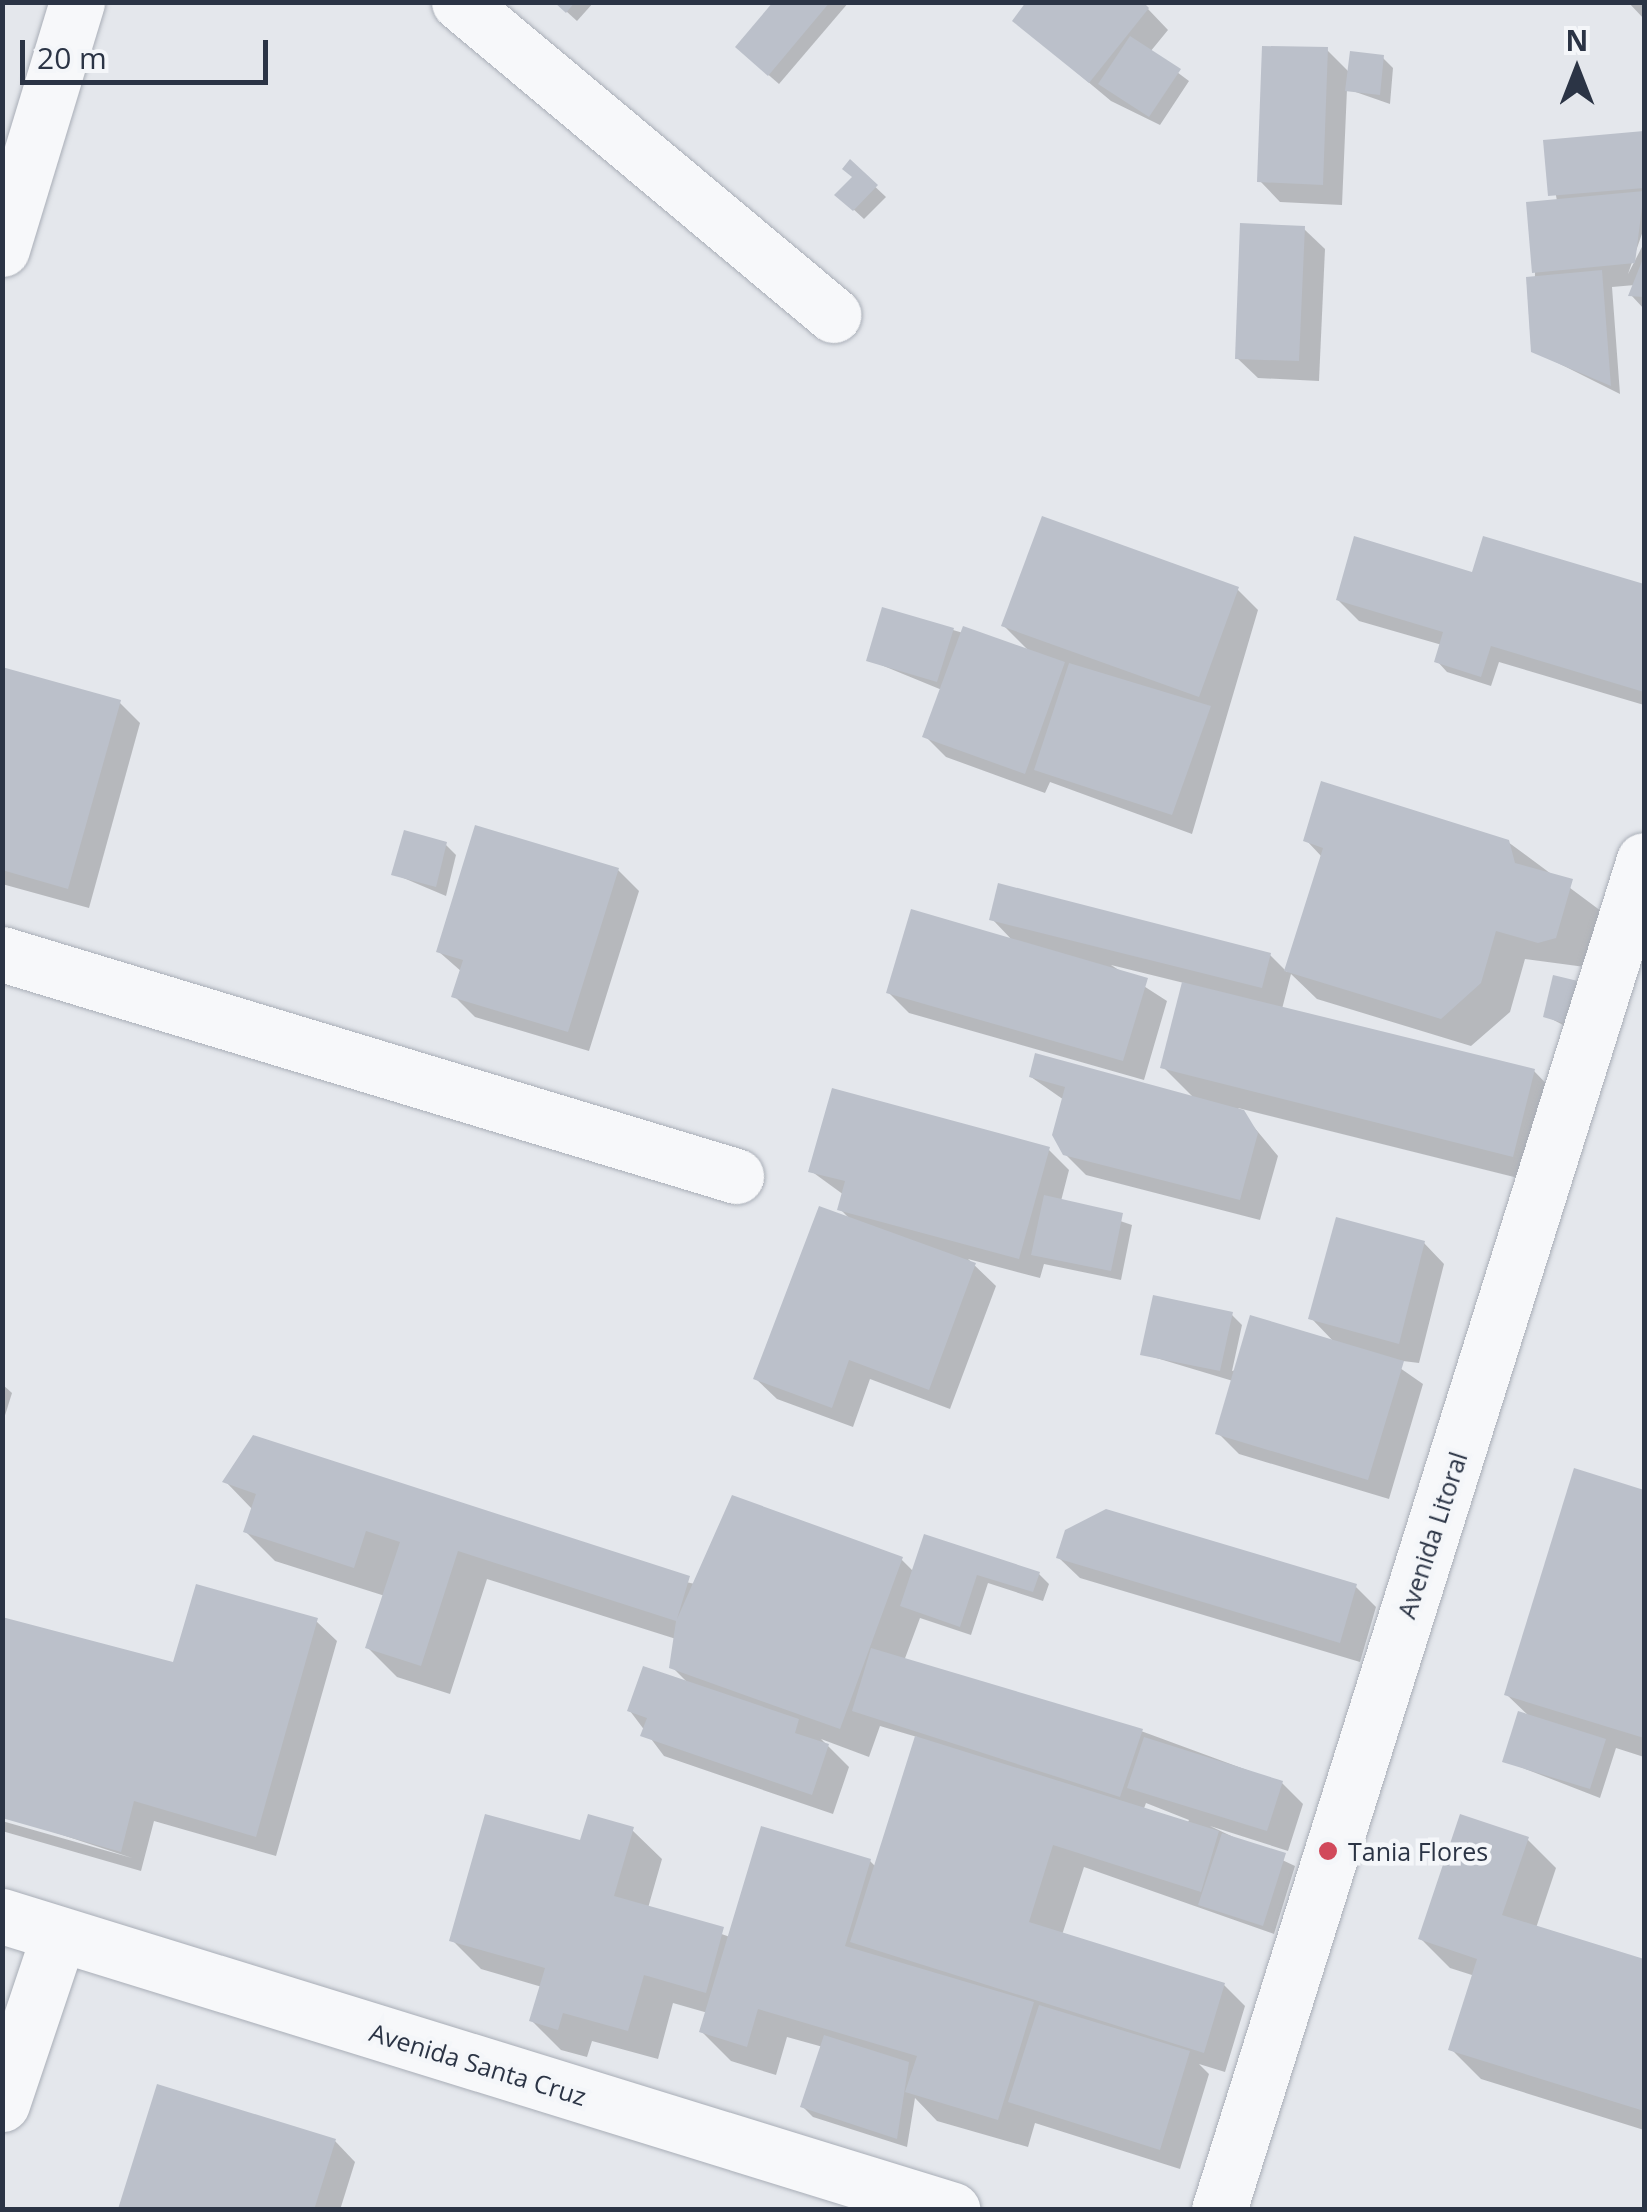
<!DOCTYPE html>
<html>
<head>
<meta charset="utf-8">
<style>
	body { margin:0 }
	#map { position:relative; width:1647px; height:2212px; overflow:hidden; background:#e4e7ec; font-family:"Open Sans",sans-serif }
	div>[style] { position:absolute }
	.shadow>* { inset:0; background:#0003 }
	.building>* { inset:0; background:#bbc0ca }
	.roads { filter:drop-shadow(0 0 2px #a9aeb7) drop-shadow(0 0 2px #a9aeb7) }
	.minor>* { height:55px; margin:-27.5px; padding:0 27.5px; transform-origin:27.5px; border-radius:27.5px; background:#f7f8fa }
	.dots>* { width:28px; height:28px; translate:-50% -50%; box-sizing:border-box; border:5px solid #f4f6f9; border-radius:50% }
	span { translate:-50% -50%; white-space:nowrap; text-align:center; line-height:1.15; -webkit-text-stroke:9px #f4f6f9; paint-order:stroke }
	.street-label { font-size:25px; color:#2b3445 }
	.poi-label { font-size:25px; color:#2b3445 }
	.left { translate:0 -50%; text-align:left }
	.frame { position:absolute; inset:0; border:5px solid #2b3445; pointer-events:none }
	.north { position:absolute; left:1527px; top:20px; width:100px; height:100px; -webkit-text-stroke:8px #f4f6f9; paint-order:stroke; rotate:0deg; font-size:28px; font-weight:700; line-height:40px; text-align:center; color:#2b3445 }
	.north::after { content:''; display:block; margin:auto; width:35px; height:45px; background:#2b3445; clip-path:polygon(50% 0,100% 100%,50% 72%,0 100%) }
	.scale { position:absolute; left:20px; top:40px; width:248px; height:45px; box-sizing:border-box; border:5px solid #2b3445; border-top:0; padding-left:12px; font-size:30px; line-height:35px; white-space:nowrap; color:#2b3445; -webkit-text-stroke:8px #f4f6f9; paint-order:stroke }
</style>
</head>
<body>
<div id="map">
	<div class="shadow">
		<i style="clip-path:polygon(556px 2px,594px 2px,577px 21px)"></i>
		<i style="clip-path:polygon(776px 2px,849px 2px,779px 84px,748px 57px)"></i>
		<i style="clip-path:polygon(1628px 2px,1644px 2px,1644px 19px)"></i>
		<i style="clip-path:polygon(1148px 9px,1168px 30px,1150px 52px,1189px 81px,1160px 125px,1111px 101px,1015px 21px)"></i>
		<i style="clip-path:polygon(1327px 50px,1350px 73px,1383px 58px,1393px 68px,1390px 104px,1347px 89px,1342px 205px,1280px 202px,1260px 181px)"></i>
		<i style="clip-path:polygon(1644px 134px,1644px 228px,1628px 274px,1644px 243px,1644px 309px,1631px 295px,1635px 285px,1612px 287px,1620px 394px,1534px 351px,1535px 271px,1557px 201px,1546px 142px)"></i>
		<i style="clip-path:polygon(850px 163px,886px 197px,864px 219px,838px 195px,855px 177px)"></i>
		<i style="clip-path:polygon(1304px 229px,1325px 249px,1319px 381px,1258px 378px,1237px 358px)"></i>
		<i style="clip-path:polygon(1484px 539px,1644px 586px,1644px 705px,1499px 662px,1491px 686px,1447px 672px,1437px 661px,1442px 645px,1359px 621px,1338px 600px,1474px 575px)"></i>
		<i style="clip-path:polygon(1237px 589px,1258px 610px,1192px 834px,1050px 782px,1045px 793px,946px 757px,925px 736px,942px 690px,869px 660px,953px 630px,1031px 653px,1004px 626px)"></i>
		<i style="clip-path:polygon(2px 670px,119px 702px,140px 723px,89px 908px,2px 884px)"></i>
		<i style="clip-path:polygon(1306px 840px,1508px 842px,1601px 911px,1585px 967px,1525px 959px,1510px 1012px,1471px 1046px,1317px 999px,1291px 974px,1282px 1009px,1534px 1071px,1563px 1101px,1542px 1184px,1238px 1108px,1278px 1156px,1260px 1220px,1086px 1175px,1065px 1154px,1064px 1100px,1031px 1077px,1195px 1099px,1163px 1067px,1184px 983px,1111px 965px,1167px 1001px,1144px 1080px,909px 1013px,888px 992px,1014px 942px,992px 919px,1270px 955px,1287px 972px,1322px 857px)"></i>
		<i style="clip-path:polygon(446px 845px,456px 855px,446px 896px,394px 874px)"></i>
		<i style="clip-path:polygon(618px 870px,639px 891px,589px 1051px,475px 1017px,454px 996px,462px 972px,438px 951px)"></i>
		<i style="clip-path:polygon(1581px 984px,1580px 1034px,1546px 1016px)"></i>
		<i style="clip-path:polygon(1048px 1149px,1069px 1170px,1061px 1201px,1132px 1225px,1121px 1280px,1044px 1264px,1040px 1278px,968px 1259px,996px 1286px,950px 1409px,870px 1379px,853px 1427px,777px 1399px,756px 1379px,851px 1220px,840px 1209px,844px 1195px,811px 1171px)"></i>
		<i style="clip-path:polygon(1424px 1243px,1444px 1264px,1419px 1363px,1387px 1359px,1423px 1384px,1389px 1499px,1239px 1454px,1218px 1433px,1233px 1381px,1143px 1354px,1232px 1315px,1242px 1325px,1232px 1371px,1336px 1344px,1311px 1318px)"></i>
		<i style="clip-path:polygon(2px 1384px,12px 1393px,2px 1425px)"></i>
		<i style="clip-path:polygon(1576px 1471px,1644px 1492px,1644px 1757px,1616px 1748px,1600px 1798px,1505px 1761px,1530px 1717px,1506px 1694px)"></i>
		<i style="clip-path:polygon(evenodd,225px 1481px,695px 1584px,901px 1559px,914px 1572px,1039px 1574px,1049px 1584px,1043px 1601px,988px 1583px,971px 1635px,920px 1618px,904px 1661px,1141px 1731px,1282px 1783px,1303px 1804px,1288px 1851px,1210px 1826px,1295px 1866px,1274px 1934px,1084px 1867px,1062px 1935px,1224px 1985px,1245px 2006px,1225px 2072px,1199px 2064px,1209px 2074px,1180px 2169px,1035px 2123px,1028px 2147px,937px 2121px,915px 2098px,907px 2147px,813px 2117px,803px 2107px,823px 2047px,787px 2037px,776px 2075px,731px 2061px,702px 2032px,708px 2013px,673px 2003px,658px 2059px,592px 2041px,587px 2057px,561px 2050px,532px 2021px,542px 1987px,481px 1969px,452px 1940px,582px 1843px,632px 1830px,662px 1859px,648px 1908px,730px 1937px,870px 1861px,876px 1867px,917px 1737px,880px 1726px,869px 1757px,821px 1739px,849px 1767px,833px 1814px,664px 1756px,630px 1711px,690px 1685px,672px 1667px,676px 1639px,487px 1579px,450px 1694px,397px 1677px,368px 1648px,385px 1596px,275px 1561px,246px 1532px,253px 1510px,225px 1481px,1146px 1803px,1189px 1820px,1187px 1824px,1143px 1811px,1146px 1803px)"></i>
		<i style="clip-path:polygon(1059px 1558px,1355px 1586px,1376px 1607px,1360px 1662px,1080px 1578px)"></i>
		<i style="clip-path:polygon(316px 1621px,337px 1641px,276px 1856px,154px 1821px,141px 1871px,2px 1831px,2px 1821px,132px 1858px,2px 1815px,175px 1665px)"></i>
		<i style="clip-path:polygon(1527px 1839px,1556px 1868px,1536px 1928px,1644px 1962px,1644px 2130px,1481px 2079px,1451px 2049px,1475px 1976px,1450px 1968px,1421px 1939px)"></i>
		<i style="clip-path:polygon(335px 2141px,355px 2162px,340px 2210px,121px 2208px)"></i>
	</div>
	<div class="building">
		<i style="clip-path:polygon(554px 2px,575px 2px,566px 13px)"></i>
		<i style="clip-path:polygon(773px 2px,830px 2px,768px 76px,735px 47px)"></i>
		<i style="clip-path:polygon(1026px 2px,1143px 2px,1149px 8px,1089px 83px,1012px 21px)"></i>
		<i style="clip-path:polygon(1130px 36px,1181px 69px,1149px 117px,1098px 84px)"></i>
		<i style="clip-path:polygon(1262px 46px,1328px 47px,1323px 185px,1257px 182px)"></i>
		<i style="clip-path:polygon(1350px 51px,1384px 55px,1380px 95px,1345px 91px)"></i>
		<i style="clip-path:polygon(1644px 131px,1644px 188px,1548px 196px,1543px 140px)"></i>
		<i style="clip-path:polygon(850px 159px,878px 185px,853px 211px,834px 195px,852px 177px,842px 169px)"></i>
		<i style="clip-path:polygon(1644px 191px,1635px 263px,1532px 273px,1526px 202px)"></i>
		<i style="clip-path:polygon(1240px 223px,1305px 226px,1299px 361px,1235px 359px)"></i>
		<i style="clip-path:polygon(1644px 256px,1644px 297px,1628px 296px)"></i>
		<i style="clip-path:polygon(1602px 270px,1611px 386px,1531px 352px,1526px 277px)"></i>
		<i style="clip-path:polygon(1042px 516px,1239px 587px,1199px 697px,1001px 626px)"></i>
		<i style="clip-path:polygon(1354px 536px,1472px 572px,1483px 536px,1644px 584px,1644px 692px,1491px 646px,1481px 677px,1434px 662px,1443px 632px,1336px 600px)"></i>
		<i style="clip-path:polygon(882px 607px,954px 628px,937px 682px,866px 661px)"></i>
		<i style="clip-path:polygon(963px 626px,1065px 662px,1025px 774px,922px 737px)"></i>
		<i style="clip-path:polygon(1069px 663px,1211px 706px,1172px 815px,1034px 770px)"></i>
		<i style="clip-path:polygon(2px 667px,121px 700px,68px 889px,2px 870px)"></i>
		<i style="clip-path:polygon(1321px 781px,1509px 840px,1515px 863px,1573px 879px,1556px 938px,1538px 943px,1496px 931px,1481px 983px,1441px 1019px,1284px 971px,1323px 848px,1303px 841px)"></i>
		<i style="clip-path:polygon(475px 825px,619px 868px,568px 1032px,451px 997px,463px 960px,436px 952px)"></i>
		<i style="clip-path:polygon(404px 830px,447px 842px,436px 887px,391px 875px)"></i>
		<i style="clip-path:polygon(998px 883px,1271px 953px,1262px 988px,989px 920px)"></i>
		<i style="clip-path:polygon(911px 909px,1148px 978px,1123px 1061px,886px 993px)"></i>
		<i style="clip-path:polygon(1553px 975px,1582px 982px,1570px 1025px,1543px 1017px)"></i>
		<i style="clip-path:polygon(1182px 982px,1535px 1069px,1513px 1157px,1160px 1068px)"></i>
		<i style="clip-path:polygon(1035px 1053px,1244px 1110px,1258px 1133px,1240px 1200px,1063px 1155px,1052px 1135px,1065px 1087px,1029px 1077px)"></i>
		<i style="clip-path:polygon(832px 1088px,1050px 1147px,1019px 1259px,837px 1210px,845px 1181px,808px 1172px)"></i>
		<i style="clip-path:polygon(1044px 1195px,1123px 1213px,1111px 1271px,1031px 1255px)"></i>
		<i style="clip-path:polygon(819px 1206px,976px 1263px,929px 1390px,849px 1360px,832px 1408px,753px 1379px)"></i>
		<i style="clip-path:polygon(1336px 1217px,1425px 1241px,1399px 1344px,1308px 1319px)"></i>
		<i style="clip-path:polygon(1153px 1295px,1233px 1312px,1220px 1371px,1140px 1355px)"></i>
		<i style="clip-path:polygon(1250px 1315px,1404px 1361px,1368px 1480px,1215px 1434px)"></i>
		<i style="clip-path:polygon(253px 1435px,690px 1576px,677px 1619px,732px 1495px,903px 1557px,840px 1729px,669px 1668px,676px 1621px,458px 1551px,421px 1666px,365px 1648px,400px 1542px,366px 1531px,354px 1568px,243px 1532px,256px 1494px,222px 1482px)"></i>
		<i style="clip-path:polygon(1574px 1468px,1644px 1490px,1644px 1738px,1504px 1695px)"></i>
		<i style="clip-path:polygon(1106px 1509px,1357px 1584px,1340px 1643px,1056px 1558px,1065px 1530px)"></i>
		<i style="clip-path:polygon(924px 1534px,1040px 1572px,1033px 1592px,977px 1575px,960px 1627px,900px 1606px)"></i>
		<i style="clip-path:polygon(196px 1584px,318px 1618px,256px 1837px,134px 1801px,121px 1852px,2px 1818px,2px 1617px,173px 1662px)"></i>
		<i style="clip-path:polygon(871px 1648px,1143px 1729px,1120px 1797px,852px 1711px)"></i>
		<i style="clip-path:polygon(643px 1666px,799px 1719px,795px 1733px,829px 1744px,812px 1795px,640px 1736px,647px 1718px,627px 1711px)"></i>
		<i style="clip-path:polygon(1518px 1711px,1606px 1739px,1590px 1789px,1502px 1762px)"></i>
		<i style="clip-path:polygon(915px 1736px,1219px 1831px,1201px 1892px,1053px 1845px,1029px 1922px,1225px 1983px,1204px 2053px,850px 1942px)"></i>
		<i style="clip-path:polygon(1144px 1737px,1283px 1781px,1267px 1831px,1127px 1788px)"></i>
		<i style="clip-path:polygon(485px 1814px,580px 1840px,588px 1814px,634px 1827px,614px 1896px,724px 1927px,706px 1993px,644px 1975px,628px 2031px,563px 2013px,558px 2030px,529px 2021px,545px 1968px,449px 1941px)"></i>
		<i style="clip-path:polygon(1460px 1814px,1529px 1837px,1502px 1915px,1644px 1959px,1644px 2111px,1448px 2050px,1477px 1959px,1418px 1939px)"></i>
		<i style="clip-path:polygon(761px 1826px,871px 1859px,845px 1946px,1034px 2002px,998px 2120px,905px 2092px,917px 2056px,758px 2009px,747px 2047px,699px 2032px)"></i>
		<i style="clip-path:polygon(1222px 1833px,1286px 1853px,1263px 1926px,1198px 1905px)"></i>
		<i style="clip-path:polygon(1039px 2005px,1190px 2051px,1160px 2150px,1008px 2102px)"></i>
		<i style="clip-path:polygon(824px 2035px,909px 2062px,897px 2139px,800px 2107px)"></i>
		<i style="clip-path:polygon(157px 2084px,336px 2139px,314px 2210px,118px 2209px)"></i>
	</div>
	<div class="roads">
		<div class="minor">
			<i style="left:459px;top:2px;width:488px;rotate:39.9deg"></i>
			<i style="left:2px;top:249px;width:258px;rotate:-73.1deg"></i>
			<i style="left:2px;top:954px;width:767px;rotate:16.83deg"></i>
			<i style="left:2px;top:1916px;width:995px;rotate:17.18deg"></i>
			<i style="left:2px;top:2104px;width:178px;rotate:-71.4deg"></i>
			<i style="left:1219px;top:2210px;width:1415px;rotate:-72.53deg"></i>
		</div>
	</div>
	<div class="dots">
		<i style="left:1328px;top:1851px;background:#d1495b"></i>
	</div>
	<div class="street-label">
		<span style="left:1432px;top:1535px;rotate:-72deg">Avenida Litoral</span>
		<span style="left:478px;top:2064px;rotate:17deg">Avenida Santa Cruz</span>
	</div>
	<div class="poi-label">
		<span class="left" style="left:1348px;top:1851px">Tania Flores</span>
	</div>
	<div class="frame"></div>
	<div class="north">N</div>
	<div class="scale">20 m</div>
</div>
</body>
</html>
